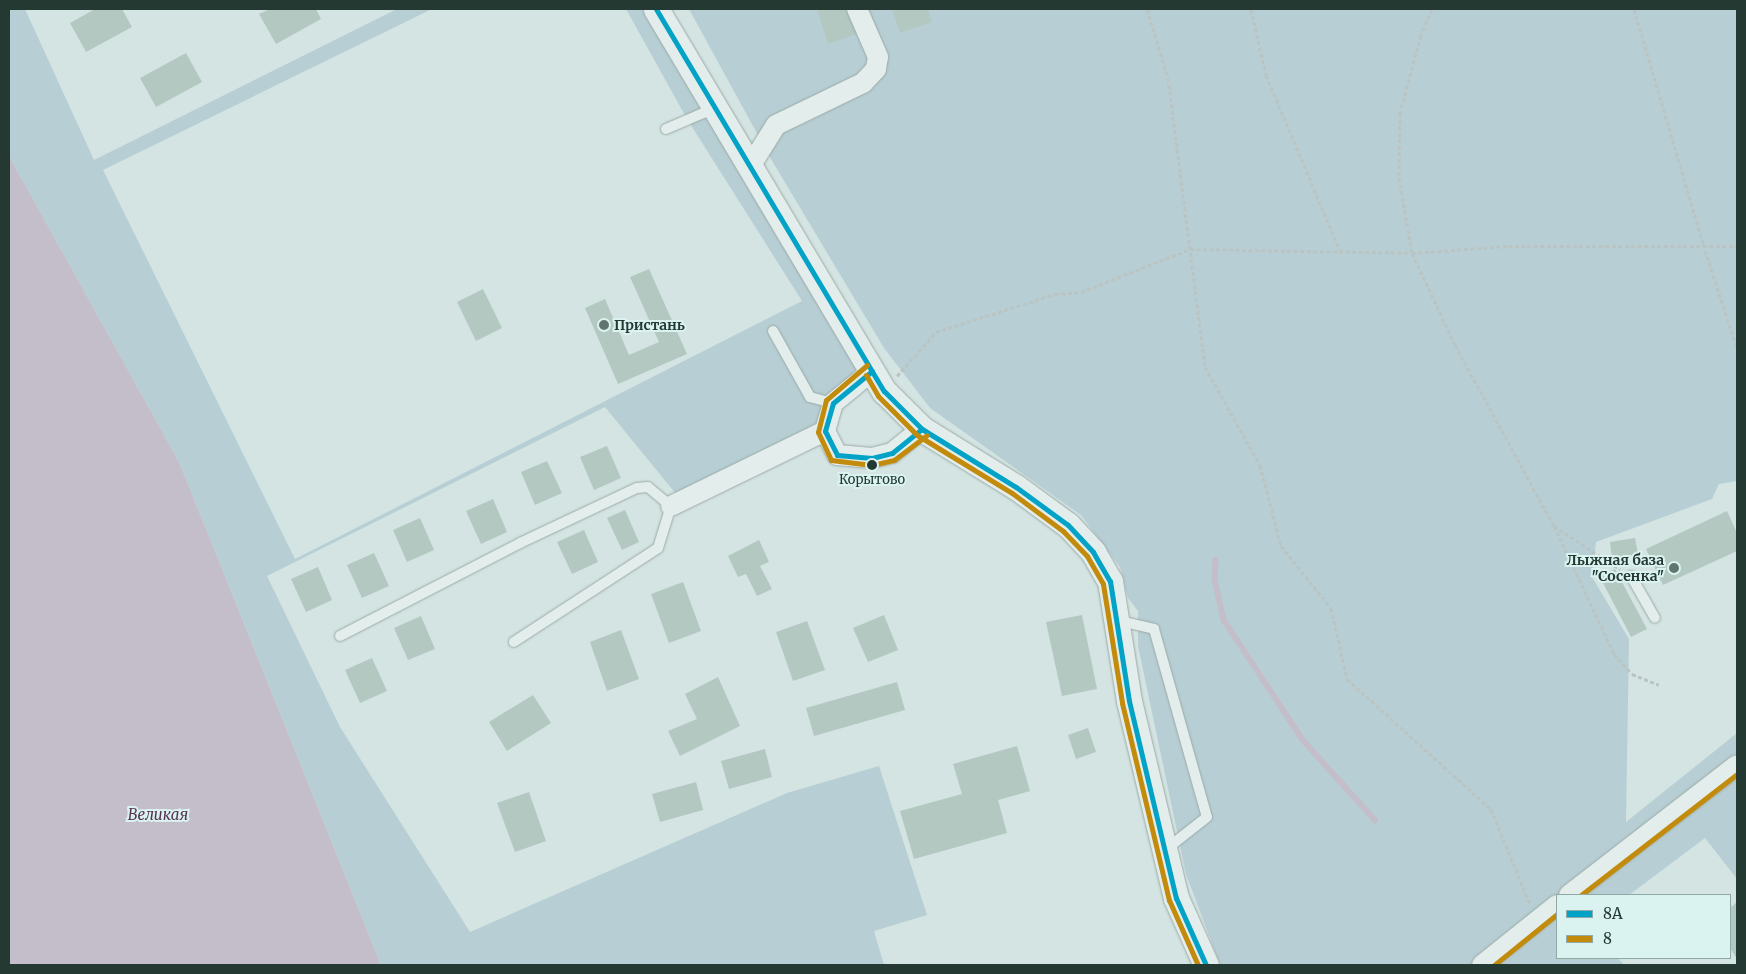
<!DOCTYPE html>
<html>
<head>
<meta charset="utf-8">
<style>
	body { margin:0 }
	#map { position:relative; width:1746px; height:974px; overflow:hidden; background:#d3e4e2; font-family:Merriweather,serif }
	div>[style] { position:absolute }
	.green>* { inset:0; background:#b7cfd4 }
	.water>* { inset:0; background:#c4bdca }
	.stream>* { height:5.5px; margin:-2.75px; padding:0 2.75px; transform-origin:2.75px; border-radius:2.75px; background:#c4bdca }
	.building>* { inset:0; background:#b4c8c2 }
	.path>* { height:3px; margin-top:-1.5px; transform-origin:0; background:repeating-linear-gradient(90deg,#bac5c3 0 4px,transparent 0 6.5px) }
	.roads { filter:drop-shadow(0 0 1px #9baaa7) drop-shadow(0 0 1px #9baaa7) }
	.service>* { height:10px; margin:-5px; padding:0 5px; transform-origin:5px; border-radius:5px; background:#e3edeb }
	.minor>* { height:20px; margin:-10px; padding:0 10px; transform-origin:10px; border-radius:10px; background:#e3edeb }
	.tertiary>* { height:25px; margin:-12.5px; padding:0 12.5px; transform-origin:12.5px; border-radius:12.5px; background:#e3edeb }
	.bus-1>* { height:5px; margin:-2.5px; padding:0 2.5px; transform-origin:2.5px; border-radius:2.5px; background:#02a3c6 }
	.bus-2>* { height:5px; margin:-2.5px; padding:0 2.5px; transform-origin:2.5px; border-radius:2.5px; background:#c28b0c }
	.dots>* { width:14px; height:14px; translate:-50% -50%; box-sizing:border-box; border:2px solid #dbf3f0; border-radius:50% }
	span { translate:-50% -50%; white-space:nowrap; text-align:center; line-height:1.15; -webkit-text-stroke:4px #dbf3f0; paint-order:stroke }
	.bus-label { font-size:13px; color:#233931 }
	.poi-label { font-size:14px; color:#233931; font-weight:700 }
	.left { translate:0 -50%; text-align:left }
	.right { translate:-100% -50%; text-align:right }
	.water-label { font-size:15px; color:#573453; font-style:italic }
	.frame { position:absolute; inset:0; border:10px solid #233931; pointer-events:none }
	.legend { position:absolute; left:1556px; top:894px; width:175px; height:65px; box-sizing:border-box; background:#dbf3f0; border:1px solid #91a9a4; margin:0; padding:6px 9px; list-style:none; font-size:15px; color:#233931 }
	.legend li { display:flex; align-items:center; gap:10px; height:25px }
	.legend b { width:25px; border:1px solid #91a9a4 }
</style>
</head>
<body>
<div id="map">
	<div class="green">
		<i style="clip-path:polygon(9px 9px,25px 9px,94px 160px,397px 9px,432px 9px,103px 170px,295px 559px,802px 301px,687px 119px,626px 9px,645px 9px,859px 365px,814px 425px,676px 494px,605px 407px,267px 576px,340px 727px,470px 932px,787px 793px,879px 766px,927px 915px,874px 931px,884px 965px,381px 965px,179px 462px,9px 156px)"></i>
		<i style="clip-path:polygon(689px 9px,1737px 9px,1737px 481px,1719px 484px,1712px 499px,1596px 542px,1592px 577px,1629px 639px,1626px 822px,1737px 733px,1737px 879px,1705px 838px,1629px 895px,1557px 895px,1557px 958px,1618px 958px,1624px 965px,1220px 965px,1186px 874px,1138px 646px,1138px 611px,1128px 598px,1120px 567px,1081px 515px,930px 408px,884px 348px,771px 159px)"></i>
	</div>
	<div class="water">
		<i style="clip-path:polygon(9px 156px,179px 462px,381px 965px,9px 965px)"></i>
	</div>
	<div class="stream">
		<i style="left:1216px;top:560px;width:20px;rotate:93deg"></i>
		<i style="left:1215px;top:580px;width:41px;rotate:77.3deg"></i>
		<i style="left:1224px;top:620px;width:144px;rotate:56.6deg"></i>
		<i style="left:1303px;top:740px;width:108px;rotate:48deg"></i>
	</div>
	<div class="building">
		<i style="clip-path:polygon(95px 9px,122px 9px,132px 27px,86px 52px,70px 23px)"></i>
		<i style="clip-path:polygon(270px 9px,316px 9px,321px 19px,276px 44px,259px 14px)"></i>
		<i style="clip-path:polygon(817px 9px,852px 9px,860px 33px,828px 44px)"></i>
		<i style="clip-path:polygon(892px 9px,928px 9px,932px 22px,900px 33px)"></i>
		<i style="clip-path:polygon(186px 53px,202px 82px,156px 107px,140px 78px)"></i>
		<i style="clip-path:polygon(649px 269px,687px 354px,618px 384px,585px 308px,605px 299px,629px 355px,659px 342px,630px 277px)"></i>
		<i style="clip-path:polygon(483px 289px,502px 328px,476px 341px,457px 302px)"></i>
		<i style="clip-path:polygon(607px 446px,621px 478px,594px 490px,580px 457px)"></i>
		<i style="clip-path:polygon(547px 461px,562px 493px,535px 505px,521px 472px)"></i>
		<i style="clip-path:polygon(493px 499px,507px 532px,481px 544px,466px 511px)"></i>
		<i style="clip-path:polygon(625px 510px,639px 542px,622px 550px,607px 518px)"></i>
		<i style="clip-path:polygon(1727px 511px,1737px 533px,1737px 551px,1663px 585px,1646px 549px)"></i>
		<i style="clip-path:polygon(420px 518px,434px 550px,407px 562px,393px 530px)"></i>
		<i style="clip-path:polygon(584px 530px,598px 562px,572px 574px,557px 542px)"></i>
		<i style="clip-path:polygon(1635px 538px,1638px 554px,1612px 559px,1610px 542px)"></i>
		<i style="clip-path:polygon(759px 540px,769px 562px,760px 566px,772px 589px,757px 596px,746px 574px,738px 577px,728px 556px)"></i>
		<i style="clip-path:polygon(374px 553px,389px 586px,362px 598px,347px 565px)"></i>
		<i style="clip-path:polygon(318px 567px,332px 600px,306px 612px,291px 579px)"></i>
		<i style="clip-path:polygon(1615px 569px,1647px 629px,1631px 637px,1600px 577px)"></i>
		<i style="clip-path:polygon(683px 582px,701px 631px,669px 643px,651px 594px)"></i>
		<i style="clip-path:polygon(884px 615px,898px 650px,868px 662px,853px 628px)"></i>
		<i style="clip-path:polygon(1082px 615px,1097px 689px,1062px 696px,1046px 622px)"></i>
		<i style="clip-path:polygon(421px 616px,435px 649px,408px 660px,394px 628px)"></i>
		<i style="clip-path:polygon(807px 621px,825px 670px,793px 681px,776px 632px)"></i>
		<i style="clip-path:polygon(621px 630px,639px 679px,607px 691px,590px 642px)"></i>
		<i style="clip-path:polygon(372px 658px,387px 691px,360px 703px,345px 670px)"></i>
		<i style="clip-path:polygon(718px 677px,740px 726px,680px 756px,668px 731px,697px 719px,685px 694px)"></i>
		<i style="clip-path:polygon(897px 682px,905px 710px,814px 736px,806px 708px)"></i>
		<i style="clip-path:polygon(533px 695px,551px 723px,507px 751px,489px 722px)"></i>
		<i style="clip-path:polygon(1088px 728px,1096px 752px,1076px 759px,1068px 735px)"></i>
		<i style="clip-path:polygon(1017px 746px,1030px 791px,998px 800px,1007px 833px,914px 859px,900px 811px,962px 794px,953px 764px)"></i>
		<i style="clip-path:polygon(765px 749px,772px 777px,729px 789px,721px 761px)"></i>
		<i style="clip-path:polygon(696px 782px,703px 810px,660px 822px,652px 794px)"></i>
		<i style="clip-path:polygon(529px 792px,546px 841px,515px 852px,497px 803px)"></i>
		<i style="clip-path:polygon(1737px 902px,1737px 959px,1730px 948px,1730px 908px)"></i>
	</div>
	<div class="path">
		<i style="left:1147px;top:9px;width:72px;rotate:73.1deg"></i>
		<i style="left:1168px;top:78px;width:291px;rotate:82.7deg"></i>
		<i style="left:1205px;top:367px;width:112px;rotate:60.7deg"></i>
		<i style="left:1260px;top:465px;width:84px;rotate:75.5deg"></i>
		<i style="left:1281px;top:546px;width:80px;rotate:51.1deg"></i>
		<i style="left:1331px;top:608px;width:73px;rotate:77.3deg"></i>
		<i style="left:1347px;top:679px;width:194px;rotate:42.1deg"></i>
		<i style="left:1491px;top:809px;width:103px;rotate:67.7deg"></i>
		<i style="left:1251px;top:9px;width:68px;rotate:77.2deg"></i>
		<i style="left:1266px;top:75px;width:191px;rotate:67.2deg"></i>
		<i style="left:1432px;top:9px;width:28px;rotate:113deg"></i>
		<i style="left:1421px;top:35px;width:81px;rotate:105.1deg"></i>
		<i style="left:1400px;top:113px;width:65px;rotate:90.9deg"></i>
		<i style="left:1399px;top:178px;width:76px;rotate:80.2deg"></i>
		<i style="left:1412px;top:253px;width:102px;rotate:64.9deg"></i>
		<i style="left:1455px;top:345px;width:206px;rotate:61.3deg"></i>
		<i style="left:1554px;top:526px;width:141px;rotate:64.9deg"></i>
		<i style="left:1614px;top:654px;width:27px;rotate:48deg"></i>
		<i style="left:1632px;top:674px;width:29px;rotate:22deg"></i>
		<i style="left:1634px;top:9px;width:245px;rotate:73.6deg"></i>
		<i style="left:1703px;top:244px;width:109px;rotate:71.9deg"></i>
		<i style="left:897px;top:376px;width:59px;rotate:-48.4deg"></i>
		<i style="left:936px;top:332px;width:125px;rotate:-17.7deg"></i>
		<i style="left:1055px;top:294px;width:26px;rotate:-4deg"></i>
		<i style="left:1081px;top:292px;width:117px;rotate:-21.5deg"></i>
		<i style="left:1190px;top:249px;width:222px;rotate:1deg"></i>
		<i style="left:1412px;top:253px;width:96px;rotate:-4.2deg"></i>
		<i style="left:1508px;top:246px;width:229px"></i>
		<i style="left:1554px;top:526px;width:79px;rotate:33.1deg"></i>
	</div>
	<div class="roads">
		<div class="service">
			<i style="left:666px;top:129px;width:53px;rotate:-23.2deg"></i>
			<i style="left:773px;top:331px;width:76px;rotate:60.7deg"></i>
			<i style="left:810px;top:397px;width:24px;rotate:15deg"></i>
			<i style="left:1631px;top:576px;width:48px;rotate:60.3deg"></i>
			<i style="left:1116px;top:620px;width:39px;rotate:13deg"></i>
			<i style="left:1154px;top:629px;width:195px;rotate:74.3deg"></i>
			<i style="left:1207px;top:817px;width:53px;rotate:141.8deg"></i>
			<i style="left:340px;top:636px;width:203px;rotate:-27.3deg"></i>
			<i style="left:520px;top:543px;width:129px;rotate:-25.2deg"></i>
			<i style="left:637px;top:488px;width:11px;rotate:-5deg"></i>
			<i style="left:648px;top:487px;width:30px;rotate:40deg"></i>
			<i style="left:671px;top:506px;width:44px;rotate:107.2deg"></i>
			<i style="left:658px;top:548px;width:172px;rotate:146.9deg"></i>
		</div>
		<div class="minor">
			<i style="left:751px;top:165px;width:47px;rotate:-58deg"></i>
			<i style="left:776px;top:125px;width:97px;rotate:-25.8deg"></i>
			<i style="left:863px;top:83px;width:19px;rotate:-47deg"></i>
			<i style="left:876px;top:69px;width:12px;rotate:-81deg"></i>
			<i style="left:878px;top:57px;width:52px;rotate:-113.6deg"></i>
			<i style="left:872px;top:371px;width:50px;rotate:140.6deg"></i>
			<i style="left:833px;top:403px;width:29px;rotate:106deg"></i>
			<i style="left:825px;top:431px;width:27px;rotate:63deg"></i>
			<i style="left:837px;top:455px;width:35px;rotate:5deg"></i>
			<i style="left:872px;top:458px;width:21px;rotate:-14deg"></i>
			<i style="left:892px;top:453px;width:38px;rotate:-39deg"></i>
			<i style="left:671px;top:506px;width:171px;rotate:-26deg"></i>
			<i style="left:1569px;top:895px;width:212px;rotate:-37.7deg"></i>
			<i style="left:1482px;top:965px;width:96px;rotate:-38.7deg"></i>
		</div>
		<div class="tertiary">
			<i style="left:656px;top:9px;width:445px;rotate:59.2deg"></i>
			<i style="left:884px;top:391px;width:54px;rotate:45deg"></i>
			<i style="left:922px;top:429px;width:110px;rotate:31.7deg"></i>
			<i style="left:1016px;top:487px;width:64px;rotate:36.2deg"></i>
			<i style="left:1068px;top:525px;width:37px;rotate:47deg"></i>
			<i style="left:1093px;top:552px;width:34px;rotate:60deg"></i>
			<i style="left:1110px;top:581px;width:121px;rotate:81deg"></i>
			<i style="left:1129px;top:701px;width:203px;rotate:76.6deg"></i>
			<i style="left:1176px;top:898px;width:73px;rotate:65.9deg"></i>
		</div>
	</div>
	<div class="bus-1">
		<i style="left:656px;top:9px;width:445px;rotate:59.2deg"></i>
		<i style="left:884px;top:391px;width:54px;rotate:45deg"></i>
		<i style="left:922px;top:429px;width:110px;rotate:31.7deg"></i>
		<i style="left:1016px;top:487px;width:64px;rotate:36.2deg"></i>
		<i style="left:1068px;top:525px;width:37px;rotate:47deg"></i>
		<i style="left:1093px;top:552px;width:34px;rotate:60deg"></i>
		<i style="left:1110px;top:581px;width:121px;rotate:81deg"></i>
		<i style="left:1129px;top:701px;width:203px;rotate:76.6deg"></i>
		<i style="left:1176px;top:898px;width:73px;rotate:65.9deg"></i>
		<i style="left:872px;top:371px;width:50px;rotate:140.6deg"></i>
		<i style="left:833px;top:403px;width:29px;rotate:106deg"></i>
		<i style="left:825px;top:431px;width:27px;rotate:63deg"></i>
		<i style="left:837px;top:455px;width:35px;rotate:5deg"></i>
		<i style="left:872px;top:458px;width:21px;rotate:-14deg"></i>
		<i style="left:892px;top:453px;width:38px;rotate:-39deg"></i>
	</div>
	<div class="bus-2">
		<i style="left:867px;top:365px;width:54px;rotate:139.5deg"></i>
		<i style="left:826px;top:400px;width:33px;rotate:104deg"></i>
		<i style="left:818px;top:432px;width:31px;rotate:65deg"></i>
		<i style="left:831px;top:460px;width:41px;rotate:7deg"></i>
		<i style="left:872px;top:465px;width:23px;rotate:-13deg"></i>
		<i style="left:894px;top:460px;width:41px;rotate:-37.1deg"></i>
		<i style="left:866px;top:375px;width:24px;rotate:60deg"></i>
		<i style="left:878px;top:396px;width:55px;rotate:45deg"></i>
		<i style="left:917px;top:435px;width:111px;rotate:31.4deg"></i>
		<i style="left:1012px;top:493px;width:64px;rotate:36.7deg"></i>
		<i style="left:1063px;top:531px;width:35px;rotate:46deg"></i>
		<i style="left:1087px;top:556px;width:32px;rotate:60deg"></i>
		<i style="left:1103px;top:584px;width:121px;rotate:80.9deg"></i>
		<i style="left:1122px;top:703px;width:203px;rotate:76.6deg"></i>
		<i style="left:1169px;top:900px;width:71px;rotate:66deg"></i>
		<i style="left:1581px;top:895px;width:197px;rotate:-37.8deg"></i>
		<i style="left:1494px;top:965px;width:81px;rotate:-39deg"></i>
	</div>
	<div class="dots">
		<i style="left:604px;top:325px;background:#61756f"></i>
		<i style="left:872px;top:465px;background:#233931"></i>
		<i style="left:1674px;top:568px;background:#61756f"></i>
	</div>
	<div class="bus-label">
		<span style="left:872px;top:480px">Корытово</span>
	</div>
	<div class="poi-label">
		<span class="left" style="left:614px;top:325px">Пристань</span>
		<span class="right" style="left:1664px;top:568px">Лыжная база<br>"Сосенка"</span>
	</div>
	<div class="water-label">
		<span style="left:158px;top:815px">Великая</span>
	</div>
	<div class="frame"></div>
	<ul class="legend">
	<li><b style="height:6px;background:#02a3c6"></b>8А</li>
	<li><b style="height:6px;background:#c28b0c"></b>8</li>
	</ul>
</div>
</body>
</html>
